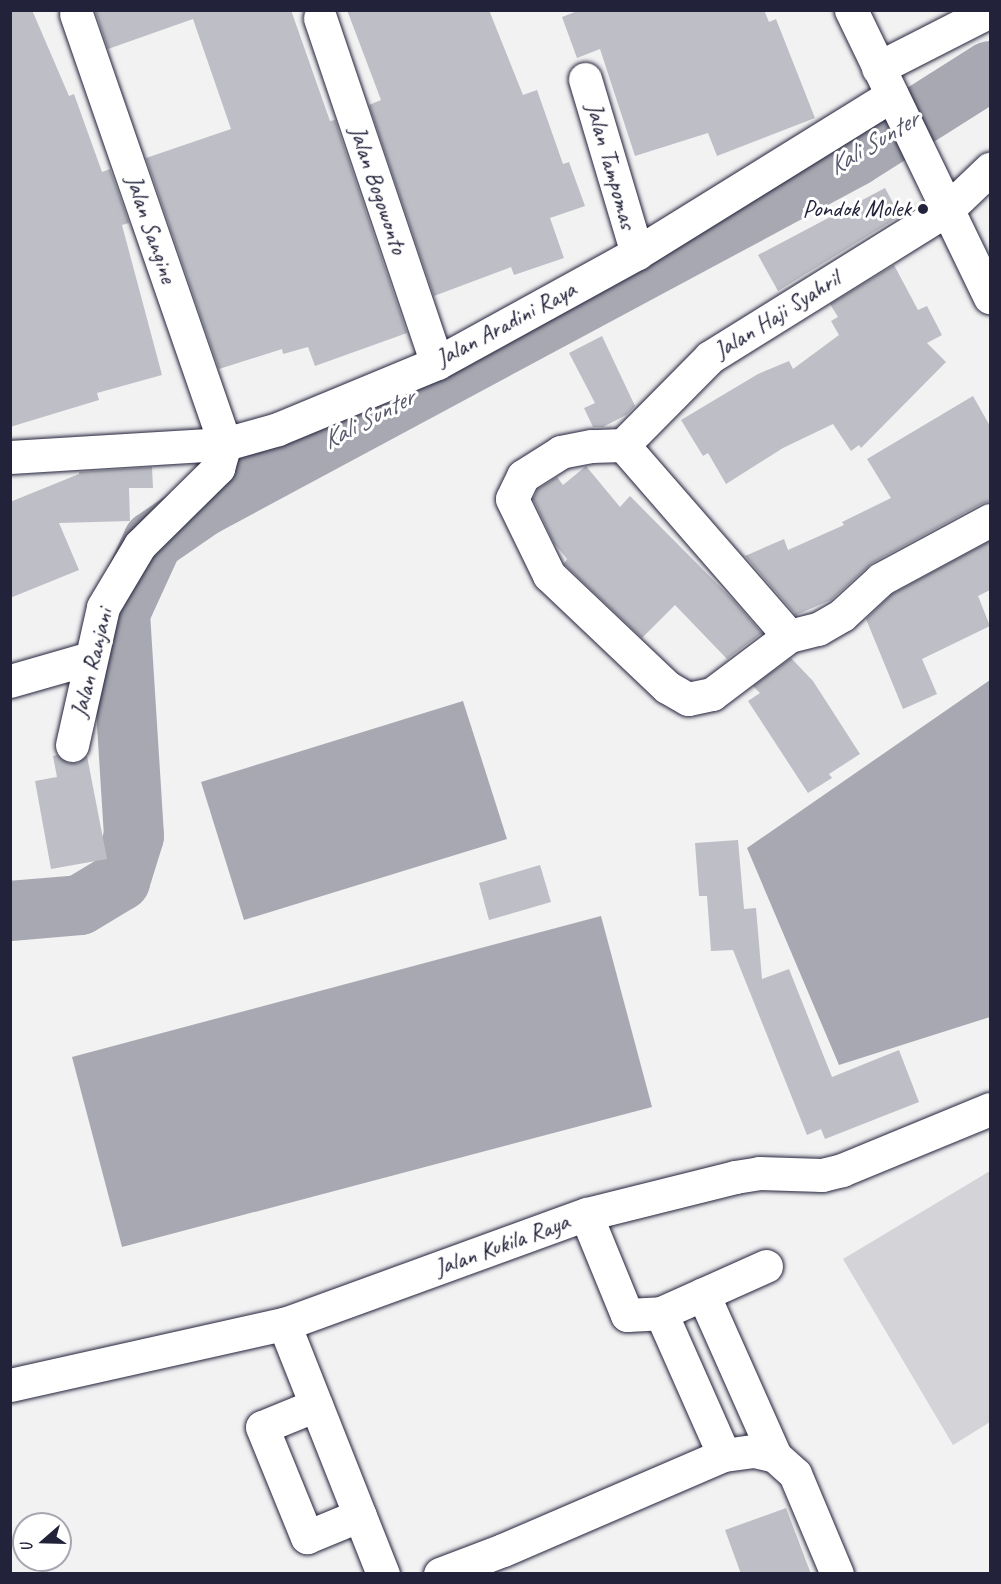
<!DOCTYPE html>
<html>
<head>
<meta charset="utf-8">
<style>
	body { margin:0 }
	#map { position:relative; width:1001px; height:1584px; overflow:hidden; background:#f2f2f3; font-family:Caveat,sans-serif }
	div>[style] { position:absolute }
	.green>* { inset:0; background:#d3d3d8 }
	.water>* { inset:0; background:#a8a8b2 }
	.river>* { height:60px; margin:-30px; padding:0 30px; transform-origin:30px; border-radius:30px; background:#a8a8b2 }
	.building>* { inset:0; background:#bebec6 }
	.roads { filter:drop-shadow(0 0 2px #22223b) drop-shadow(0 0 2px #22223b) }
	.minor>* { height:33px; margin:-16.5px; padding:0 16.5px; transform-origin:16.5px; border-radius:16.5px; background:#fff }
	.major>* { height:33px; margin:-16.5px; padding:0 16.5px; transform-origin:16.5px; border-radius:16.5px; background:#fff }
	.dots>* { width:16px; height:16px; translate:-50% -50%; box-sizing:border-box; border:3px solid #fff; border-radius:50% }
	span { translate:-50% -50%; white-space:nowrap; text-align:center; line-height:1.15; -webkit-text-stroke:6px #fff; paint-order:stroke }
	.street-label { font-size:24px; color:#22223b }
	.poi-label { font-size:24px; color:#22223b }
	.right { translate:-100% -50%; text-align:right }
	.water-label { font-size:26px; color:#58586b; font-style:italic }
	.frame { position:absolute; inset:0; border:12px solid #22223b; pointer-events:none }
	.north { position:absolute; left:12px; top:1512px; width:60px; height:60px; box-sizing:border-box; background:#fff; border:2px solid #a7a7b1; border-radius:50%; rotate:250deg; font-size:16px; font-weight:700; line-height:24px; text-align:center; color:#22223b }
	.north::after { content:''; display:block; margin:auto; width:21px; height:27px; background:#22223b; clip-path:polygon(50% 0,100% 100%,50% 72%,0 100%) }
</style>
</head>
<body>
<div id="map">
	<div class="green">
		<i style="clip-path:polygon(990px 1171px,990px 1422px,953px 1445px,843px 1259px)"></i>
	</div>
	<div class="water">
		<i style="clip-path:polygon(990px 680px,990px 1017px,839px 1065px,747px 848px)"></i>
		<i style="clip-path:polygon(463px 701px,507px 839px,244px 920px,201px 782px)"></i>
		<i style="clip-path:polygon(601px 916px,652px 1107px,122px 1247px,72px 1057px)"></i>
	</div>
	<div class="river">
		<i style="left:10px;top:911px;width:70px;rotate:-4.9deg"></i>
		<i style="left:80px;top:905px;width:47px;rotate:-31deg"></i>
		<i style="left:120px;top:881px;width:47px;rotate:-72.7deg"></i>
		<i style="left:134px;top:836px;width:223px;rotate:-93.6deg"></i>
		<i style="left:120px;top:613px;width:79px;rotate:-65.4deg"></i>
		<i style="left:153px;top:541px;width:62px;rotate:-34.5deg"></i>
		<i style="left:204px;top:506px;width:738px;rotate:-28.23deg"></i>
		<i style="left:854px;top:157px;width:161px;rotate:-32.3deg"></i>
	</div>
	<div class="building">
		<i style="clip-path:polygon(10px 10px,32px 10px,69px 96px,74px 94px,102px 172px,110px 169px,129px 223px,122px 225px,162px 375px,97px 393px,99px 400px,10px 427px)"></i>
		<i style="clip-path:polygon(95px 10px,291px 10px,330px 121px,335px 120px,407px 333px,315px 366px,308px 347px,283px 354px,282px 349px,219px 369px,146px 158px,231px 129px,193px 19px,108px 49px)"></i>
		<i style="clip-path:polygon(347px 10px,489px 10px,523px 95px,537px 90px,563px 164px,569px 162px,585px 206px,550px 218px,564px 258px,514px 275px,511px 267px,434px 296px,369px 105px,381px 100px)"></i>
		<i style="clip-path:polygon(580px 10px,764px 10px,769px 22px,776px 19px,815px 118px,717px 156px,708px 133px,635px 156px,600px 49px,577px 58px,562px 17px)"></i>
		<i style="clip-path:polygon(885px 188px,900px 216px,778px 291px,758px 255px)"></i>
		<i style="clip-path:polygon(894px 265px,918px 310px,927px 306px,942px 335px,927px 343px,946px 362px,861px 448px,859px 445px,851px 451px,833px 424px,783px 448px,726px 484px,708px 453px,703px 456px,681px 420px,758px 374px,789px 361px,793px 369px,839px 335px,831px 321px,838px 317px,830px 304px)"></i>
		<i style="clip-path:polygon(602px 336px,635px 406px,626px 415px,603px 427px,593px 427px,584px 408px,595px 403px,569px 353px)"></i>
		<i style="clip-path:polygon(973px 396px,990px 426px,990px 501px,981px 504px,872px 563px,831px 600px,796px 615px,745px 556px,784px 539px,788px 550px,844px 525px,842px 522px,891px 498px,867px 459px)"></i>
		<i style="clip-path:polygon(586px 466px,620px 507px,630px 496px,733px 600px,762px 633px,727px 659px,675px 605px,642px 638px,564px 564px,567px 559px,554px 543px,533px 499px,538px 489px,557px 477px,563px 485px)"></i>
		<i style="clip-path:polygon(152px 467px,153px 488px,129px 488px,130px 521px,59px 523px,79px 570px,10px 598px,10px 502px,79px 474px,79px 472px)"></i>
		<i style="clip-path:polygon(990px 541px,990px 590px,978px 596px,990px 626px,922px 659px,937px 694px,903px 709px,866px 619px,892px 594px)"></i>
		<i style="clip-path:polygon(791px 658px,813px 681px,860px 754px,829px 774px,832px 778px,808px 793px,748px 701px,760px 693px,753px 686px)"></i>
		<i style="clip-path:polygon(57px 755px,68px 763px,78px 763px,87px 756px,107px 859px,51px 869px,35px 781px,57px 777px,53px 756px)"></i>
		<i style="clip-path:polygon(738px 840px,744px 909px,756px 908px,762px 979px,789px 969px,832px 1077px,899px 1050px,919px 1102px,825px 1139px,821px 1129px,807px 1135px,733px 950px,711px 951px,707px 896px,699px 896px,695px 843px)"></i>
		<i style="clip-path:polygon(540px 865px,551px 902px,489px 920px,479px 883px)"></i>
		<i style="clip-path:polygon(786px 1508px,811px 1574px,741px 1574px,725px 1530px)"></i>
	</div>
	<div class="roads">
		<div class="minor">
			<i style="left:320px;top:18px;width:364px;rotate:71.3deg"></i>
			<i style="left:878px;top:68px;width:126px;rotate:-27deg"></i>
			<i style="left:585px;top:79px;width:182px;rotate:73.4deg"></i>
			<i style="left:623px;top:445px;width:32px;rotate:178deg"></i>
			<i style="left:591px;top:446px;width:31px;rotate:169deg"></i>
			<i style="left:561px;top:452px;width:45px;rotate:147.7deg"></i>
			<i style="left:523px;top:476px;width:25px;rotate:116deg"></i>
			<i style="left:512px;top:499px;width:85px;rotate:64deg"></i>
			<i style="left:549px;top:575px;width:163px;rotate:43.5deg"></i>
			<i style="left:667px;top:687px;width:24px;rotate:30deg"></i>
			<i style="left:688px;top:699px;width:25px;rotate:-12deg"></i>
			<i style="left:712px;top:694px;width:96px;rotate:-37deg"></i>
			<i style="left:789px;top:636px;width:30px;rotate:-14deg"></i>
			<i style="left:818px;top:629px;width:28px;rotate:-30deg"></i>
			<i style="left:842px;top:615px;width:53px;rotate:-42.7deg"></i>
			<i style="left:881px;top:579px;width:124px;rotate:-28.4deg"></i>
			<i style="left:623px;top:445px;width:124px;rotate:-45.3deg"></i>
			<i style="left:710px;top:357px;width:282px;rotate:-31.9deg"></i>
			<i style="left:949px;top:208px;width:57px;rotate:-43.6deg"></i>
			<i style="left:623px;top:445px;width:253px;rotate:49deg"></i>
			<i style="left:10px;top:457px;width:215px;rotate:-3.5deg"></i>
			<i style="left:225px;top:444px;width:55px;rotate:-15.8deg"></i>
			<i style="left:278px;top:429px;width:172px;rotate:-22.5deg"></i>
			<i style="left:437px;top:363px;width:228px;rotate:-28.8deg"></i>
			<i style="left:637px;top:253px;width:300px;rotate:-31.8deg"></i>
			<i style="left:10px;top:681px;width:83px;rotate:-16deg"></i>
			<i style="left:72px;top:745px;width:141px;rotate:-77.3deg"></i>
			<i style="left:103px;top:607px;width:72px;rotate:-59.2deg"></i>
			<i style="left:140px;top:545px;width:110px;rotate:-44.6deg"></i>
			<i style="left:218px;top:468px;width:25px;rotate:-74deg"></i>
			<i style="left:225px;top:444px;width:455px;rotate:-109.1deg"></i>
			<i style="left:586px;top:1215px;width:108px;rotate:67.7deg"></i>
			<i style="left:627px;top:1315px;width:34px;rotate:-3deg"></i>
			<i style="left:661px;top:1313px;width:115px;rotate:-24.1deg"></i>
			<i style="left:703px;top:1294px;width:177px;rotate:66deg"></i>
			<i style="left:661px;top:1313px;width:155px;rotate:66.1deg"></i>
			<i style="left:284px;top:1324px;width:269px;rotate:68.4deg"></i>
			<i style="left:10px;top:1385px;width:281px;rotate:-12.6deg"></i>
			<i style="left:284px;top:1324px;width:322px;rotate:-20deg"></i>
			<i style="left:587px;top:1214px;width:153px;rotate:-14deg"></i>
			<i style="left:735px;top:1177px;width:24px;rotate:-9deg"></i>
			<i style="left:759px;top:1173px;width:63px;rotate:1.8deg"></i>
			<i style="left:822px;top:1175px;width:21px;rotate:-14deg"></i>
			<i style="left:842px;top:1170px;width:160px;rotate:-22.4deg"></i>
			<i style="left:316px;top:1405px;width:58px;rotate:157.8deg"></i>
			<i style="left:262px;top:1427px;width:119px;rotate:67.8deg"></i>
			<i style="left:307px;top:1537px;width:57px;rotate:-22.5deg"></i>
			<i style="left:440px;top:1574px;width:67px;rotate:-20.9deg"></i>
			<i style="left:503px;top:1550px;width:241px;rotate:-23.3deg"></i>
			<i style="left:724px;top:1455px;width:30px;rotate:-8deg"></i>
			<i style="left:754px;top:1451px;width:22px;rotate:13deg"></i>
			<i style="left:775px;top:1456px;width:27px;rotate:42deg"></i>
			<i style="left:795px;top:1474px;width:108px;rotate:67.2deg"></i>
		</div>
		<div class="major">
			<i style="left:851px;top:10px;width:319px;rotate:64.2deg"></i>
		</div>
	</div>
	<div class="dots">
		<i style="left:923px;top:209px;background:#22223b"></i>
	</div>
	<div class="street-label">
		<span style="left:611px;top:166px;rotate:74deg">Jalan Tampomas</span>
		<span style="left:378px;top:190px;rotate:71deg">Jalan Bogowonto</span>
		<span style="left:151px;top:229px;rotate:71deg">Jalan Sangine</span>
		<span style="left:777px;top:315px;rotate:-32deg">Jalan Haji Syahril</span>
		<span style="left:506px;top:324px;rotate:-28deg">Jalan Aradini Raya</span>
		<span style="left:92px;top:663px;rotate:-76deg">Jalan Ranjani</span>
		<span style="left:502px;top:1245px;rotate:-20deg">Jalan Kukila Raya</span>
	</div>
	<div class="poi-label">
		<span class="right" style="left:911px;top:209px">Pondok Molek</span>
	</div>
	<div class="water-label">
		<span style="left:873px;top:143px;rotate:-31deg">Kali Sunter</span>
		<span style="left:368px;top:419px;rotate:-28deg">Kali Sunter</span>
	</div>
	<div class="frame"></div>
	<div class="north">U</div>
</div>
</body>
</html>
